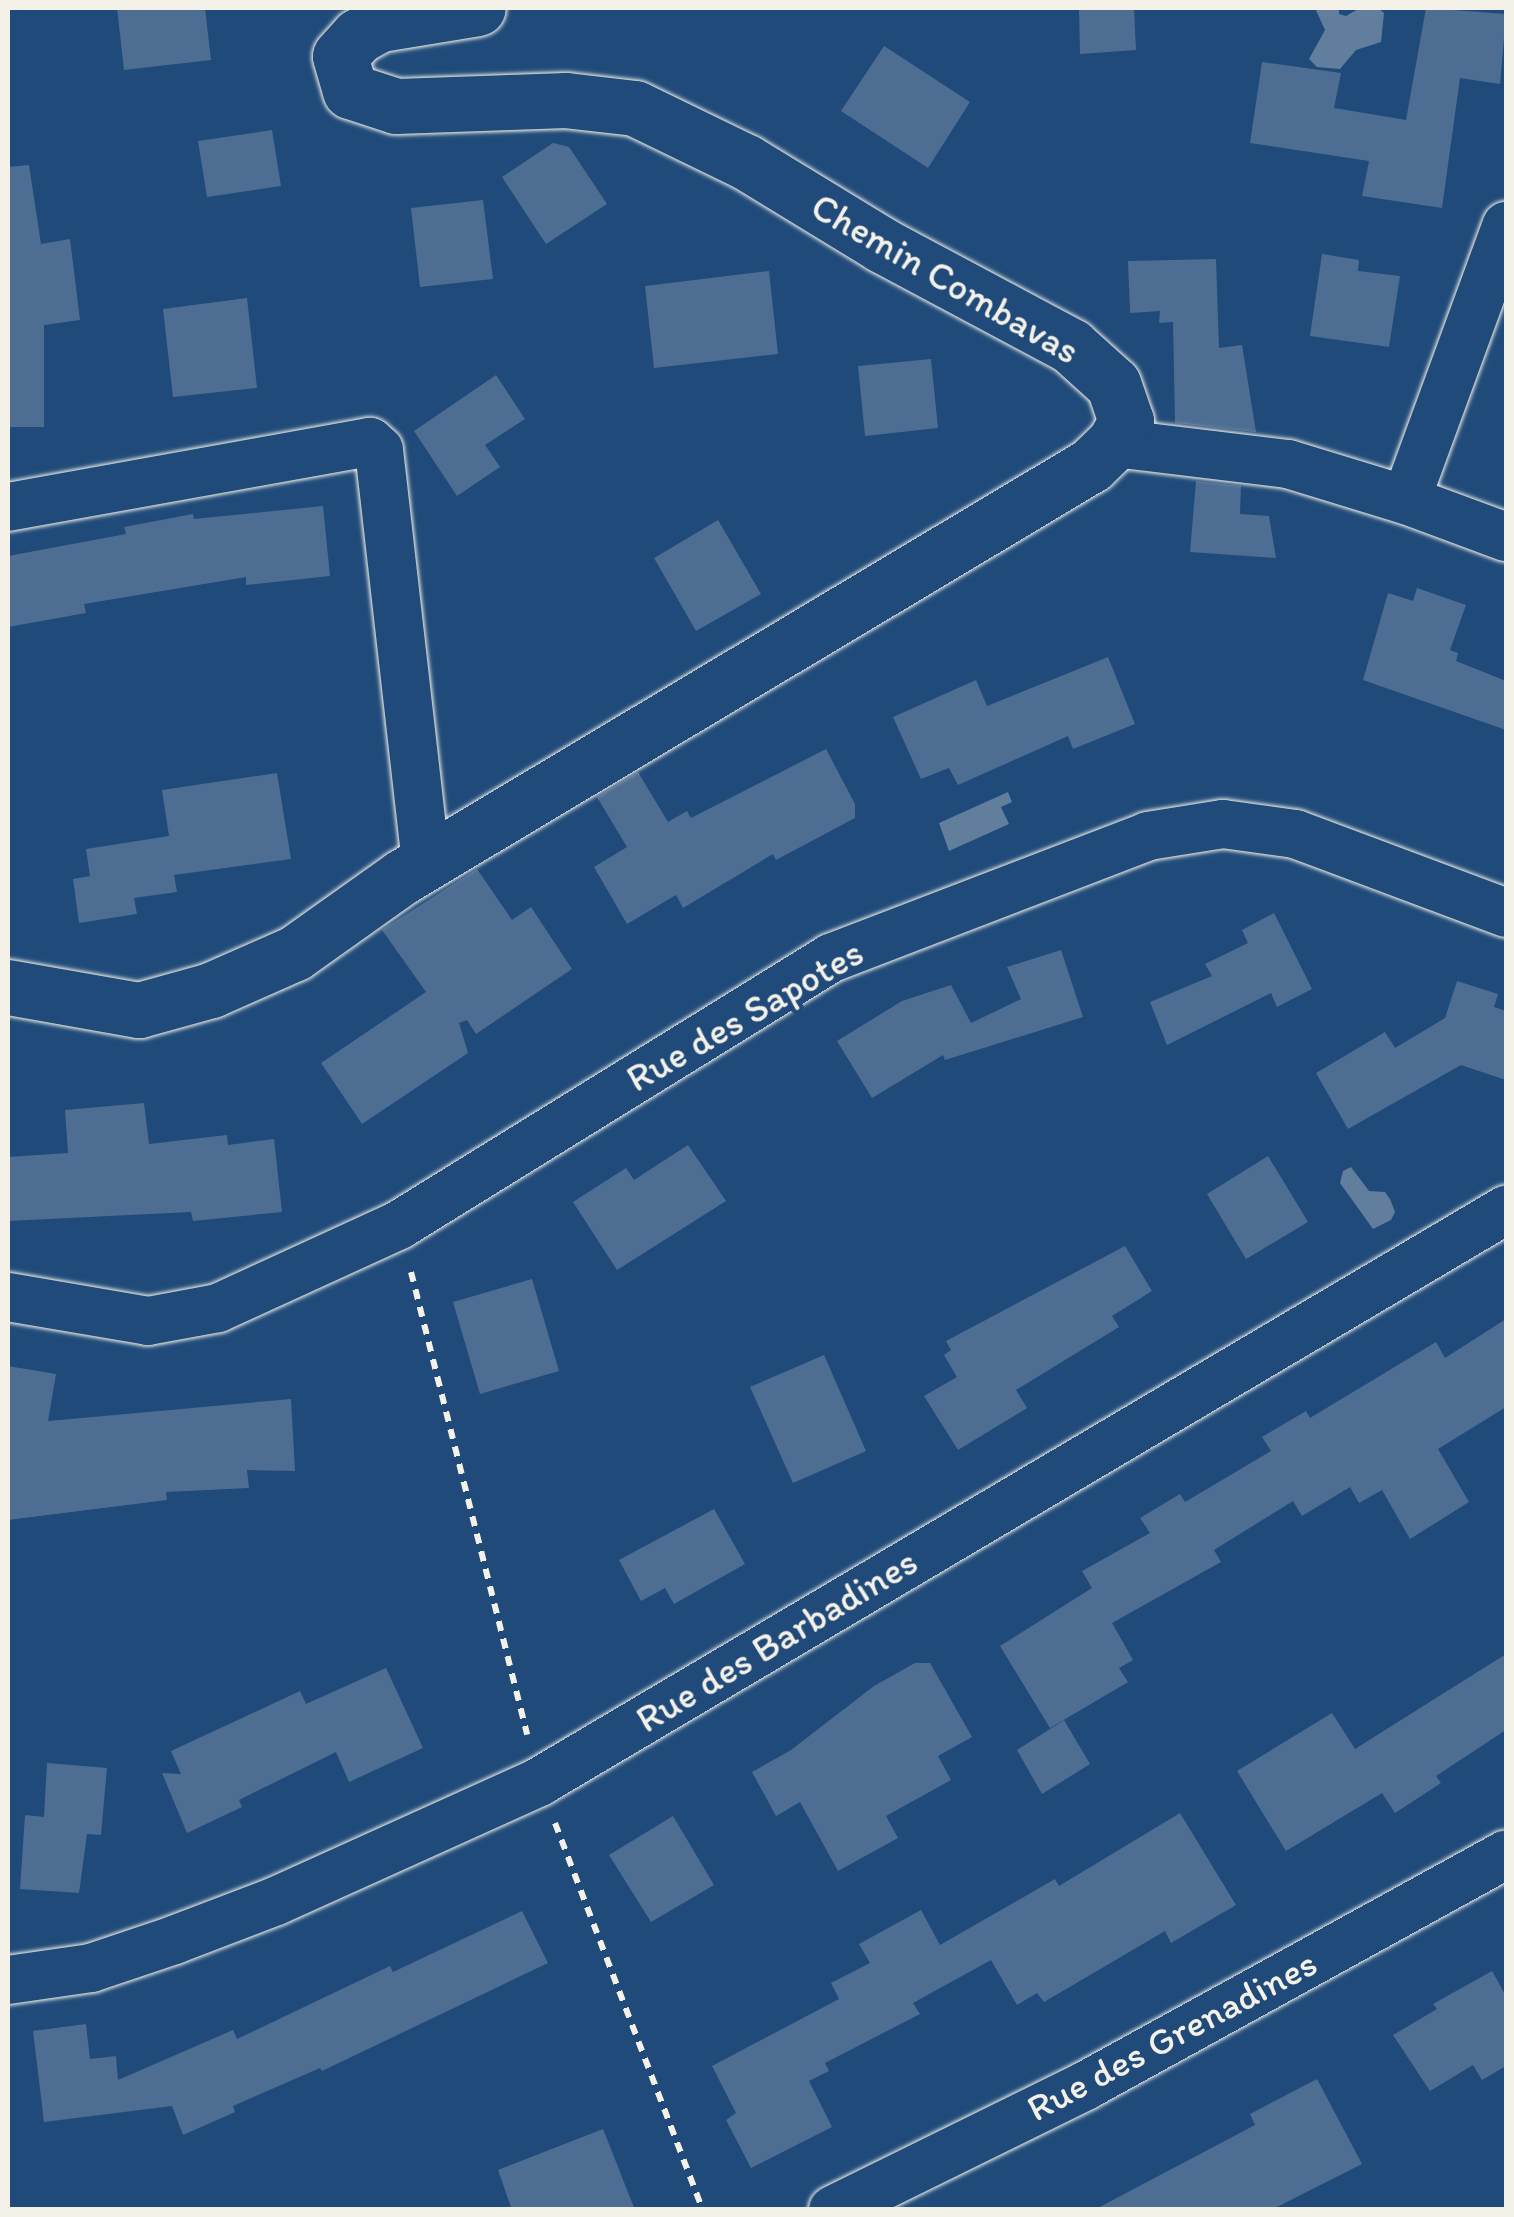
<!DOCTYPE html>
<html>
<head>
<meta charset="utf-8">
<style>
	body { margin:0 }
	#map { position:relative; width:1514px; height:2217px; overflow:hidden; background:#1f4a7a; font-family:Itim,sans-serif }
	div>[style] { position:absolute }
	.water>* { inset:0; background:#627e9d }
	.building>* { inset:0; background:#4d6e92 }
	.path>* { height:6px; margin-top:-3px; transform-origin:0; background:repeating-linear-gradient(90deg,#f4f1e8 0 10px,transparent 0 18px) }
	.roads { filter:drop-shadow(0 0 2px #f4f1e8) drop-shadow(0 0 2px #f4f1e8) }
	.minor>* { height:48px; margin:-24px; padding:0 24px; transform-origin:24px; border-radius:24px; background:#1f4a7a }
	.tertiary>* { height:55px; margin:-27.5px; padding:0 27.5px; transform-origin:27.5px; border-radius:27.5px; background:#1f4a7a }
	span { translate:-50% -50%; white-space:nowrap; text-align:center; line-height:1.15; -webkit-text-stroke:9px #1f4a7a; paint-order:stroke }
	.street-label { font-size:38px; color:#f4f1e8 }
	.frame { position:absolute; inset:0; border:10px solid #f4f1e8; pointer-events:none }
</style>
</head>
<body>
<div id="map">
	<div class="water">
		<i style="clip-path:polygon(1315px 8px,1339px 8px,1339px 14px,1346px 16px,1360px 8px,1378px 8px,1384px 13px,1381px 42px,1356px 50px,1340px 69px,1317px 67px,1309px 59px,1325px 30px)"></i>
		<i style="clip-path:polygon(1008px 792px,1012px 802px,1001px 807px,1009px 824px,949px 851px,939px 823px)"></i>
		<i style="clip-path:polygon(1351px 1167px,1369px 1191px,1385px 1192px,1390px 1199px,1395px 1212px,1391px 1220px,1373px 1229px,1340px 1183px,1343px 1171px)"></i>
	</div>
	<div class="building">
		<i style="clip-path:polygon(117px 8px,205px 8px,211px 60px,124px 70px)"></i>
		<i style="clip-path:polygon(1079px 8px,1134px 8px,1136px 50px,1080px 54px)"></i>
		<i style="clip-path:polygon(1426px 8px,1506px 14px,1500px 84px,1460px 78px,1442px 208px,1362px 196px,1369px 161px,1250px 143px,1262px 62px,1341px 73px,1334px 108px,1406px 120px)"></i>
		<i style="clip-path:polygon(884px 46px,970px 102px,928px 168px,841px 111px)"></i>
		<i style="clip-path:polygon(272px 130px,281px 186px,207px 197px,198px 141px)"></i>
		<i style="clip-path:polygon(553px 143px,569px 147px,607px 204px,546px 244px,502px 177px)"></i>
		<i style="clip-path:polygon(29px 165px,41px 244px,70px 239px,80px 320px,44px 325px,44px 427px,8px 427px,8px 167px)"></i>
		<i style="clip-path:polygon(483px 200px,493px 279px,420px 287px,411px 208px)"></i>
		<i style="clip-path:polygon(1322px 254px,1359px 260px,1358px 271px,1400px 276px,1389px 347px,1310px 336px)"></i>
		<i style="clip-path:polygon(1216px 259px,1219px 348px,1242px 345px,1256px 432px,1175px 423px,1173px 322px,1159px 323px,1160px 311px,1130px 313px,1128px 261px)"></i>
		<i style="clip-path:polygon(769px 271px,778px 354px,654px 368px,645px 286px)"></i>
		<i style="clip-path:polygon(247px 298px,257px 388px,173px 397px,163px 309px)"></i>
		<i style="clip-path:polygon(931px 359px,938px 428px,865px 436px,858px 366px)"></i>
		<i style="clip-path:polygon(496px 375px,525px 419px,485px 445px,500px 467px,457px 496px,414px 431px)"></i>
		<i style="clip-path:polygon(1196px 481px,1241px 486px,1240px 514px,1269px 516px,1276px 558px,1190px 552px)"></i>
		<i style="clip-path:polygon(323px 506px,330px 576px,246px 585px,246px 577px,84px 604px,86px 613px,8px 627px,8px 556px,126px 534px,124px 527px,193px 514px,194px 519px)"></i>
		<i style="clip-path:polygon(718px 520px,761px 594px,696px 631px,654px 558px)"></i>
		<i style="clip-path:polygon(1417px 588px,1466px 605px,1450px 650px,1458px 653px,1456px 661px,1506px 681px,1506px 730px,1363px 680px,1388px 593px,1413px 601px)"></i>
		<i style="clip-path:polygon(1108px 657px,1135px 724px,1073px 749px,1068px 736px,958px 785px,949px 768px,921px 779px,893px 717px,976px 680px,987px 706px)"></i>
		<i style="clip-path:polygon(826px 749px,855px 804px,855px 818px,776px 860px,773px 854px,683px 908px,676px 895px,627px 924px,594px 867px,627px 847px,597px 797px,638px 772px,668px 822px,687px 811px,691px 818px)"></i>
		<i style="clip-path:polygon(277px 773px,291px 859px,174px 875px,177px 892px,134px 898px,137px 914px,79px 923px,73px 879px,90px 876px,86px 849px,169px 836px,162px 790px)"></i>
		<i style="clip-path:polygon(477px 869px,512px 920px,531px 907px,572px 969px,476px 1034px,467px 1020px,459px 1023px,468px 1053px,362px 1124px,321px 1063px,426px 992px,382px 930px)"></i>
		<i style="clip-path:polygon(1274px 913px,1312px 989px,1277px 1007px,1271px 993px,1167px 1045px,1150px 1002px,1212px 976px,1205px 964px,1248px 943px,1242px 930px)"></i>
		<i style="clip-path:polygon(1061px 950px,1083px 1017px,945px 1060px,943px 1055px,872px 1098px,837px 1041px,902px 1001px,951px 985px,971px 1023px,1021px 999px,1007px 967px)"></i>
		<i style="clip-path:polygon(1457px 981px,1498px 994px,1494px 1007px,1506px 1011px,1506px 1080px,1461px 1065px,1348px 1129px,1316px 1073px,1385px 1032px,1395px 1048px,1445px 1018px)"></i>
		<i style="clip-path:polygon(144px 1103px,149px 1144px,227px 1135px,228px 1145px,274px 1139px,282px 1212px,193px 1221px,191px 1212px,8px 1221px,8px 1157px,68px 1153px,65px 1110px)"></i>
		<i style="clip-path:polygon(688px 1145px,726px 1201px,617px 1270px,573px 1202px,626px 1168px,634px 1180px)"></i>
		<i style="clip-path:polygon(1268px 1156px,1308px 1222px,1246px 1259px,1207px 1194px)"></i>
		<i style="clip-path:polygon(1125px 1246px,1152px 1291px,1112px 1316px,1119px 1327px,1016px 1390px,1027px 1408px,958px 1450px,924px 1396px,957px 1377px,944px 1355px,951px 1350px,946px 1341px)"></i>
		<i style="clip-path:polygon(532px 1279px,559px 1371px,480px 1394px,453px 1302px)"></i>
		<i style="clip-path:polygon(1506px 1319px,1506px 1407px,1438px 1449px,1469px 1502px,1410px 1539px,1382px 1490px,1359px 1503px,1350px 1487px,1302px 1516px,1293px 1501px,1214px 1550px,1221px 1562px,1112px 1623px,1133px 1660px,1119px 1668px,1128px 1682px,1050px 1728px,1000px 1646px,1092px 1588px,1082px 1571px,1150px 1533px,1140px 1518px,1180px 1494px,1185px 1502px,1271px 1451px,1262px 1437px,1306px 1411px,1310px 1418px,1436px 1342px,1445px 1358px)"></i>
		<i style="clip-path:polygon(824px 1355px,866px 1451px,793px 1483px,750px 1387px)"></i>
		<i style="clip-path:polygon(8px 1366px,56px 1374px,48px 1421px,291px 1399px,295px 1471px,247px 1470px,249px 1488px,166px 1492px,167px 1500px,8px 1520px)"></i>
		<i style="clip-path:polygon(714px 1509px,745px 1564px,674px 1604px,665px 1588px,641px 1601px,619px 1560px)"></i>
		<i style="clip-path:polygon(1506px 1654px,1506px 1730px,1436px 1776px,1441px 1783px,1395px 1813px,1382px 1793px,1286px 1851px,1237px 1771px,1332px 1713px,1355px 1749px)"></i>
		<i style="clip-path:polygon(915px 1663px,930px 1663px,972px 1737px,938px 1756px,951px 1780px,886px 1816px,898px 1838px,838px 1871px,800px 1802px,776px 1816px,752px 1772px,791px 1750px,874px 1686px)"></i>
		<i style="clip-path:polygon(386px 1668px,423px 1748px,349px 1782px,336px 1752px,239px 1800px,242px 1807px,187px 1833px,162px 1773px,181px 1774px,171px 1751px,300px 1691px,306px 1704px)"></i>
		<i style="clip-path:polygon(1064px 1720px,1090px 1764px,1042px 1794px,1017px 1750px)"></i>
		<i style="clip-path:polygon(47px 1763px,107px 1768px,101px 1835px,87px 1834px,79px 1893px,20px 1889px,25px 1815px,44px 1817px)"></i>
		<i style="clip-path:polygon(1180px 1813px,1236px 1905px,1171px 1943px,1165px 1931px,1044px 2002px,1037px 1993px,1017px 2005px,991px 1960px,913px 2003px,920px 2014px,825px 2063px,829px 2071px,809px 2081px,832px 2127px,751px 2168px,726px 2120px,736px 2113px,712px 2066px,839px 1999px,831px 1983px,870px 1963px,859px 1944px,921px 1910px,940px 1945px,1055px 1879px,1059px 1886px)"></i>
		<i style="clip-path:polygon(673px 1816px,714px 1885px,651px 1922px,609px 1855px)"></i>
		<i style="clip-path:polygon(522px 1911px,548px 1963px,322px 2071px,320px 2068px,233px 2106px,235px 2112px,183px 2135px,172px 2106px,44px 2122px,33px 2031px,86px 2024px,90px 2059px,116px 2056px,118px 2080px,233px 2030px,237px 2039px,390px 1966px,393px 1972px)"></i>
		<i style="clip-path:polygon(1492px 1971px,1506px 1996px,1506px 2066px,1482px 2080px,1473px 2065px,1430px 2091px,1393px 2035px,1437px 2009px,1433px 2004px)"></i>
		<i style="clip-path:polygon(1317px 2079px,1362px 2164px,1271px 2210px,1094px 2210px,1255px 2125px,1250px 2114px)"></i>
		<i style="clip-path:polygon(603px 2129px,635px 2210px,512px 2210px,498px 2170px)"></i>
	</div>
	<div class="path">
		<i style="left:411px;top:1272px;width:477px;rotate:75.9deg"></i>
		<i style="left:555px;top:1823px;width:414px;rotate:69.1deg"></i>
	</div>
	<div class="roads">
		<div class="minor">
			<i style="left:1114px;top:443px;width:175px;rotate:6.9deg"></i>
			<i style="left:1288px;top:464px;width:123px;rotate:17deg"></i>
			<i style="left:1406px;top:500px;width:107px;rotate:20.3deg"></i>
			<i style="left:1406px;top:500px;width:292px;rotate:-69.9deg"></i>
			<i style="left:8px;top:507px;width:368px;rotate:-10.2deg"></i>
			<i style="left:370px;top:442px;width:12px;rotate:42deg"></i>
			<i style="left:379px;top:450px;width:416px;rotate:83.5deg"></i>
			<i style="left:8px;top:1297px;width:142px;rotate:9.7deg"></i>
			<i style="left:148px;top:1321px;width:71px;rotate:-10.5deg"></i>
			<i style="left:218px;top:1308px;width:199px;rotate:-24.6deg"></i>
			<i style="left:399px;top:1225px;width:508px;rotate:-31.72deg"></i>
			<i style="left:831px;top:958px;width:340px;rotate:-21deg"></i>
			<i style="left:1148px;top:836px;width:76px;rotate:-9.1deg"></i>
			<i style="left:1223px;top:824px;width:73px;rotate:7.9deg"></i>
			<i style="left:1295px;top:834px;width:225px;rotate:20.5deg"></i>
			<i style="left:8px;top:1980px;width:84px;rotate:-8.2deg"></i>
			<i style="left:91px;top:1968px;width:88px;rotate:-18.6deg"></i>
			<i style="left:174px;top:1940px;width:109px;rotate:-20.9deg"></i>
			<i style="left:276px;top:1901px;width:289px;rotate:-24.3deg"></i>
			<i style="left:539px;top:1782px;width:1124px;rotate:-30.61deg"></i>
			<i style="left:833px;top:2210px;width:281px;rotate:-26.2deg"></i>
			<i style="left:1085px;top:2086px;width:480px;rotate:-28.8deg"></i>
		</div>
		<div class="tertiary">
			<i style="left:8px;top:987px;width:133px;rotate:10deg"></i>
			<i style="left:139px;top:1010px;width:75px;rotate:-15.5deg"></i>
			<i style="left:211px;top:990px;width:92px;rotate:-23.8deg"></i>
			<i style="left:295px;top:953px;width:131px;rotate:-35.4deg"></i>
			<i style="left:402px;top:877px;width:803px;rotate:-30.88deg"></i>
			<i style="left:1091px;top:465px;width:32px;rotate:-44deg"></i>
			<i style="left:1114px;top:443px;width:25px;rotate:-61deg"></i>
			<i style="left:1126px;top:421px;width:39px;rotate:-109deg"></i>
			<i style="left:1113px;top:384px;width:57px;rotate:-137.9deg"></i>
			<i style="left:1071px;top:346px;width:214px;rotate:-151.9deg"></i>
			<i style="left:882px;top:245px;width:159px;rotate:-148.6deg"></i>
			<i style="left:746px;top:162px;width:123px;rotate:-154.1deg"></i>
			<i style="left:635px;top:108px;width:69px;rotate:-173.4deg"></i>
			<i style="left:566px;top:100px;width:170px;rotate:178deg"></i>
			<i style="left:396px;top:106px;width:48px;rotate:-161.9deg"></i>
			<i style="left:350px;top:91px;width:36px;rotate:-106deg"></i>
			<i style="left:340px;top:56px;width:27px;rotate:-48deg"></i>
			<i style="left:358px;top:36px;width:25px;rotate:-29deg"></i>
			<i style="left:380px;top:24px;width:99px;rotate:-9.3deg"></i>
		</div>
	</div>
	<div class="street-label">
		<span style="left:945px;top:279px;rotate:30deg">Chemin Combavas</span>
		<span style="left:745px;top:1016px;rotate:-30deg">Rue des Sapotes</span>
		<span style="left:777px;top:1641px;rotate:-31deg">Rue des Barbadines</span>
		<span style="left:1172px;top:2036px;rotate:-28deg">Rue des Grenadines</span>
	</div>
	<div class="frame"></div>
</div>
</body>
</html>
